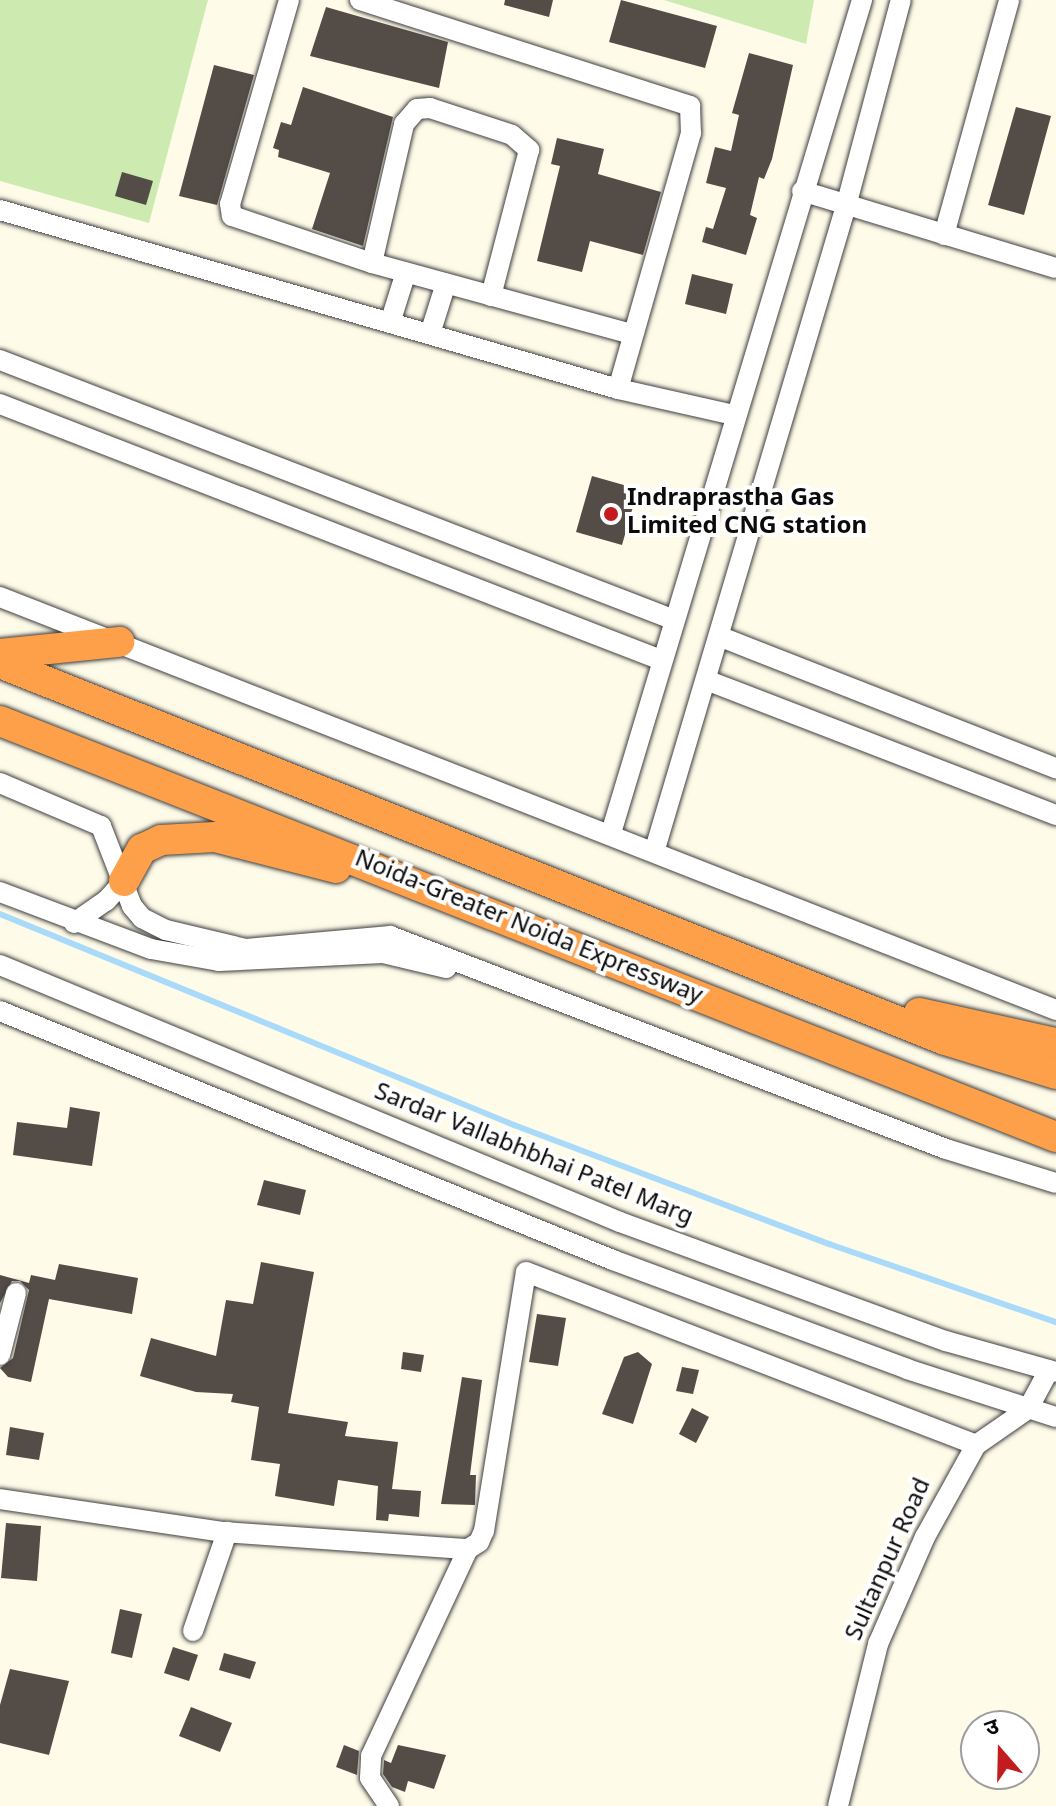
<!DOCTYPE html>
<html>
<head>
<meta charset="utf-8">
<style>
	body { margin:0 }
	#map { position:relative; width:1056px; height:1806px; overflow:hidden; background:#fffbe9; font-family:Georgia,"Noto Sans Devanagari",serif }
	div>[style] { position:absolute }
	.green>* { inset:0; background:#cdebb1 }
	.stream>* { height:6px; margin:-3px; padding:0 3px; transform-origin:3px; border-radius:3px; background:#aadafa }
	.building>* { inset:0; background:#544c47 }
	.roads { filter:drop-shadow(0 0 2px #3e3e3e) drop-shadow(0 0 2px #3e3e3e) }
	.minor>* { height:20px; margin:-10px; padding:0 10px; transform-origin:10px; border-radius:10px; background:#fff }
	.highway>* { height:30px; margin:-15px; padding:0 15px; transform-origin:15px; border-radius:15px; background:#fda049 }
	.dots>* { width:22px; height:22px; translate:-50% -50%; box-sizing:border-box; border:4px solid #fff; border-radius:50% }
	span { translate:-50% -50%; white-space:nowrap; text-align:center; line-height:1.15; -webkit-text-stroke:8px #fff; paint-order:stroke }
	.poi-label { font-size:24px; color:#0b0b0b; font-weight:700 }
	.left { translate:0 -50%; text-align:left }
	.street-label { font-size:24px; color:#0b0b0b }
	.north { position:absolute; left:960px; top:1710px; width:80px; height:80px; box-sizing:border-box; background:#fff; border:2px solid #9d9d9d; border-radius:50%; rotate:340deg; font-size:22px; font-weight:700; line-height:32px; text-align:center; color:#0b0b0b }
	.north::after { content:''; display:block; margin:auto; width:28px; height:36px; background:#c21c1f; clip-path:polygon(50% 0,100% 100%,50% 72%,0 100%) }
</style>
</head>
<body>
<div id="map">
	<div class="green">
		<i style="clip-path:polygon(0 0,208px 0,149px 223px,0 181px)"></i>
		<i style="clip-path:polygon(664px 0,814px 0,806px 44px)"></i>
	</div>
	<div class="stream">
		<i style="left:0;top:914px;width:556px;rotate:22.32deg"></i>
		<i style="left:514px;top:1125px;width:337px;rotate:20.7deg"></i>
		<i style="left:829px;top:1244px;width:240px;rotate:19deg"></i>
	</div>
	<div class="building">
		<i style="clip-path:polygon(505px 0,553px 0,549px 17px,504px 5px)"></i>
		<i style="clip-path:polygon(621px 0,717px 26px,705px 68px,609px 42px)"></i>
		<i style="clip-path:polygon(326px 7px,448px 42px,439px 88px,310px 56px)"></i>
		<i style="clip-path:polygon(749px 53px,793px 65px,772px 159px,764px 179px,759px 177px,750px 215px,757px 218px,746px 255px,702px 242px,706px 227px,713px 229px,726px 188px,706px 183px,715px 147px,731px 151px,739px 115px,732px 113px)"></i>
		<i style="clip-path:polygon(214px 65px,254px 75px,217px 205px,179px 196px)"></i>
		<i style="clip-path:polygon(303px 87px,393px 117px,363px 246px,312px 229px,330px 173px,278px 157px,279px 150px,273px 148px,281px 122px,291px 125px)"></i>
		<i style="clip-path:polygon(1016px 107px,1051px 116px,1024px 215px,988px 205px)"></i>
		<i style="clip-path:polygon(557px 138px,604px 149px,598px 174px,661px 192px,643px 255px,590px 241px,582px 272px,537px 261px,560px 166px,551px 164px)"></i>
		<i style="clip-path:polygon(122px 172px,153px 181px,146px 205px,115px 196px)"></i>
		<i style="clip-path:polygon(692px 274px,733px 284px,726px 314px,685px 304px)"></i>
		<i style="clip-path:polygon(592px 476px,638px 489px,622px 545px,576px 532px)"></i>
		<i style="clip-path:polygon(70px 1107px,100px 1112px,92px 1166px,13px 1155px,17px 1122px,67px 1128px)"></i>
		<i style="clip-path:polygon(264px 1180px,306px 1190px,300px 1215px,257px 1205px)"></i>
		<i style="clip-path:polygon(261px 1262px,314px 1272px,288px 1413px,348px 1422px,345px 1436px,398px 1442px,392px 1489px,421px 1491px,419px 1517px,389px 1514px,388px 1521px,376px 1520px,378px 1486px,338px 1480px,334px 1506px,275px 1496px,280px 1464px,251px 1460px,259px 1407px,231px 1402px,233px 1394px,196px 1392px,140px 1376px,151px 1338px,216px 1356px,226px 1300px,253px 1304px)"></i>
		<i style="clip-path:polygon(59px 1264px,138px 1278px,132px 1314px,49px 1299px,31px 1382px,8px 1377px,0 1368px,13px 1358px,29px 1290px,20px 1281px,12px 1281px,0 1303px,0 1275px,29px 1283px,31px 1275px,55px 1280px)"></i>
		<i style="clip-path:polygon(537px 1314px,566px 1318px,558px 1366px,529px 1362px)"></i>
		<i style="clip-path:polygon(403px 1352px,424px 1355px,421px 1372px,401px 1369px)"></i>
		<i style="clip-path:polygon(638px 1352px,652px 1364px,633px 1424px,602px 1414px,624px 1357px)"></i>
		<i style="clip-path:polygon(682px 1367px,699px 1370px,693px 1394px,676px 1391px)"></i>
		<i style="clip-path:polygon(462px 1377px,482px 1380px,470px 1475px,476px 1475px,475px 1505px,441px 1504px)"></i>
		<i style="clip-path:polygon(692px 1408px,709px 1417px,696px 1443px,679px 1434px)"></i>
		<i style="clip-path:polygon(10px 1427px,44px 1433px,39px 1460px,6px 1455px)"></i>
		<i style="clip-path:polygon(6px 1523px,41px 1526px,37px 1581px,1px 1578px)"></i>
		<i style="clip-path:polygon(120px 1609px,142px 1614px,132px 1658px,111px 1653px)"></i>
		<i style="clip-path:polygon(173px 1647px,198px 1655px,189px 1681px,164px 1673px)"></i>
		<i style="clip-path:polygon(224px 1653px,256px 1662px,250px 1679px,219px 1670px)"></i>
		<i style="clip-path:polygon(10px 1669px,69px 1681px,49px 1755px,0 1743px,0 1705px)"></i>
		<i style="clip-path:polygon(191px 1707px,232px 1723px,220px 1752px,179px 1736px)"></i>
		<i style="clip-path:polygon(344px 1745px,359px 1751px,357px 1775px,336px 1767px)"></i>
		<i style="clip-path:polygon(398px 1745px,446px 1755px,434px 1789px,408px 1781px,405px 1792px,392px 1787px,383px 1774px,384px 1760px,391px 1763px)"></i>
	</div>
	<div class="roads">
		<div class="minor">
			<i style="left:289px;top:0;width:212px;rotate:106.1deg"></i>
			<i style="left:230px;top:204px;width:12px;rotate:81deg"></i>
			<i style="left:232px;top:216px;width:148px;rotate:18.6deg"></i>
			<i style="left:372px;top:263px;width:269px;rotate:15.3deg"></i>
			<i style="left:360px;top:0;width:347px;rotate:17.8deg"></i>
			<i style="left:690px;top:106px;width:27px;rotate:88deg"></i>
			<i style="left:691px;top:133px;width:266px;rotate:105.9deg"></i>
			<i style="left:802px;top:191px;width:265px;rotate:16.9deg"></i>
			<i style="left:0;top:210px;width:643px;rotate:16.15deg"></i>
			<i style="left:618px;top:389px;width:119px;rotate:12.6deg"></i>
			<i style="left:944px;top:235px;width:244px;rotate:-74.5deg"></i>
			<i style="left:372px;top:263px;width:143px;rotate:-77deg"></i>
			<i style="left:404px;top:124px;width:20px;rotate:-49deg"></i>
			<i style="left:417px;top:109px;width:13px;rotate:-4deg"></i>
			<i style="left:430px;top:108px;width:86px;rotate:18.2deg"></i>
			<i style="left:512px;top:135px;width:23px;rotate:41deg"></i>
			<i style="left:529px;top:150px;width:151px;rotate:104.6deg"></i>
			<i style="left:390px;top:323px;width:53px;rotate:-72.6deg"></i>
			<i style="left:430px;top:334px;width:53px;rotate:-72.6deg"></i>
			<i style="left:0;top:360px;width:720px;rotate:21.08deg"></i>
			<i style="left:0;top:404px;width:709px;rotate:21.17deg"></i>
			<i style="left:0;top:597px;width:1134px;rotate:21.36deg"></i>
			<i style="left:721px;top:637px;width:360px;rotate:21.4deg"></i>
			<i style="left:706px;top:680px;width:375px;rotate:21.1deg"></i>
			<i style="left:0;top:783px;width:110px;rotate:23.1deg"></i>
			<i style="left:101px;top:826px;width:86px;rotate:68.8deg"></i>
			<i style="left:132px;top:906px;width:16px;rotate:50deg"></i>
			<i style="left:142px;top:918px;width:27px;rotate:27deg"></i>
			<i style="left:166px;top:930px;width:82px;rotate:13.4deg"></i>
			<i style="left:246px;top:949px;width:145px;rotate:-5.2deg"></i>
			<i style="left:390px;top:936px;width:595px;rotate:20.96deg"></i>
			<i style="left:946px;top:1149px;width:115px;rotate:17.2deg"></i>
			<i style="left:611px;top:833px;width:870px;rotate:-73.23deg"></i>
			<i style="left:655px;top:849px;width:671px;rotate:-73.46deg"></i>
			<i style="left:846px;top:206px;width:213px;rotate:-75.1deg"></i>
			<i style="left:0;top:892px;width:161px;rotate:20.7deg"></i>
			<i style="left:151px;top:949px;width:69px;rotate:10deg"></i>
			<i style="left:219px;top:961px;width:164px;rotate:-2.8deg"></i>
			<i style="left:383px;top:953px;width:65px;rotate:13.4deg"></i>
			<i style="left:74px;top:923px;width:39px;rotate:-35deg"></i>
			<i style="left:106px;top:901px;width:27px;rotate:-48deg"></i>
			<i style="left:0;top:965px;width:671px;rotate:22.51deg"></i>
			<i style="left:620px;top:1222px;width:347px;rotate:20.1deg"></i>
			<i style="left:946px;top:1341px;width:114px;rotate:15.7deg"></i>
			<i style="left:0;top:1011px;width:662px;rotate:22.11deg"></i>
			<i style="left:613px;top:1260px;width:314px;rotate:20.3deg"></i>
			<i style="left:907px;top:1369px;width:157px;rotate:17.9deg"></i>
			<i style="left:0;top:1355px;width:64px;rotate:-75.5deg"></i>
			<i style="left:0;top:1499px;width:225px;rotate:8.4deg"></i>
			<i style="left:223px;top:1532px;width:246px;rotate:4deg"></i>
			<i style="left:468px;top:1549px;width:13px;rotate:-32deg"></i>
			<i style="left:479px;top:1542px;width:12px;rotate:-66deg"></i>
			<i style="left:484px;top:1531px;width:262px;rotate:-80.8deg"></i>
			<i style="left:526px;top:1272px;width:482px;rotate:21deg"></i>
			<i style="left:193px;top:1631px;width:105px;rotate:-71deg"></i>
			<i style="left:389px;top:1806px;width:34px;rotate:-124deg"></i>
			<i style="left:370px;top:1778px;width:22px;rotate:-87deg"></i>
			<i style="left:371px;top:1756px;width:229px;rotate:-64.9deg"></i>
			<i style="left:838px;top:1806px;width:167px;rotate:-76.1deg"></i>
			<i style="left:878px;top:1644px;width:117px;rotate:-66.3deg"></i>
			<i style="left:925px;top:1537px;width:105px;rotate:-61deg"></i>
			<i style="left:976px;top:1445px;width:63px;rotate:-34.7deg"></i>
			<i style="left:1028px;top:1409px;width:44px;rotate:-61.7deg"></i>
		</div>
		<div class="highway">
			<i style="left:0;top:654px;width:120px;rotate:-5.8deg"></i>
			<i style="left:0;top:663px;width:1017px;rotate:21.75deg"></i>
			<i style="left:945px;top:1040px;width:116px;rotate:17deg"></i>
			<i style="left:0;top:721px;width:1135px;rotate:21.5deg"></i>
			<i style="left:124px;top:881px;width:37px;rotate:-61deg"></i>
			<i style="left:142px;top:849px;width:21px;rotate:-25deg"></i>
			<i style="left:161px;top:840px;width:54px;rotate:-3.2deg"></i>
			<i style="left:215px;top:837px;width:125px;rotate:14.4deg"></i>
			<i style="left:919px;top:1013px;width:140px;rotate:12.4deg"></i>
		</div>
	</div>
	<div class="dots">
		<i style="left:611px;top:514px;background:#c21c1f"></i>
	</div>
	<div class="poi-label">
		<span class="left" style="left:627px;top:514px">Indraprastha Gas<br>Limited CNG station</span>
	</div>
	<div class="street-label">
		<span style="left:528px;top:929px;rotate:22deg">Noida-Greater Noida Expressway</span>
		<span style="left:533px;top:1156px;rotate:22deg">Sardar Vallabhbhai Patel Marg</span>
		<span style="left:890px;top:1560px;rotate:-66deg">Sultanpur Road</span>
	</div>
	<div class="north">उ</div>
</div>
</body>
</html>
